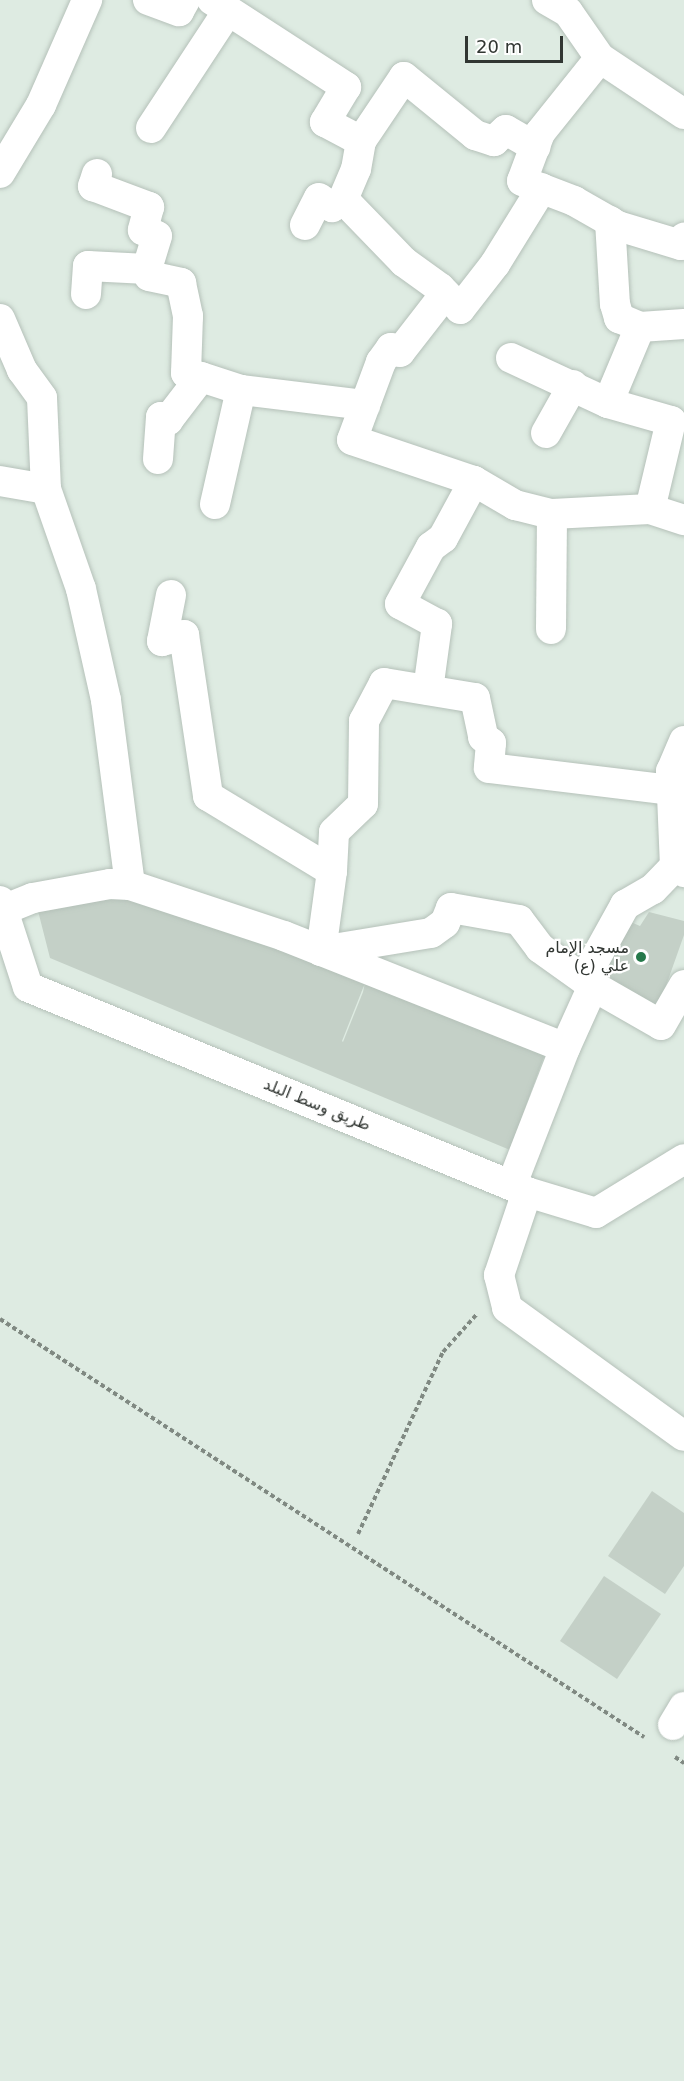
<!DOCTYPE html>
<html>
<head>
<meta charset="utf-8">
<style>
	body { margin:0 }
	#map { position:relative; width:684px; height:2081px; overflow:hidden; background:#deebe2; font-family:"DejaVu Sans","Noto Naskh Arabic",sans-serif }
	div>[style] { position:absolute }
	.building>* { inset:0; background:#c4d0c7 }
	.path>* { height:4px; margin-top:-2px; transform-origin:0; background:repeating-linear-gradient(90deg,#808982 0 4.5px,transparent 0 7.5px) }
	.roads { filter:drop-shadow(0 0 2px #b5c1b9) drop-shadow(0 0 2px #b5c1b9) }
	.street>* { height:30px; margin:-15px; padding:0 15px; transform-origin:15px; border-radius:15px; background:#fff }
	.dots>* { width:16px; height:16px; translate:-50% -50%; box-sizing:border-box; border:3px solid #fff; border-radius:50% }
	span { translate:-50% -50%; white-space:nowrap; text-align:center; line-height:1.15; -webkit-text-stroke:4.5px #fff; paint-order:stroke }
	.poi-label { font-size:16px; color:#313632 }
	.right { translate:-100% -50%; text-align:right }
	.street-label { font-size:16px; color:#313632 }
	.scale { position:absolute; left:465px; top:36px; width:98px; height:27px; box-sizing:border-box; border:3px solid #313632; border-top:0; padding-left:8px; font-size:18px; line-height:21px; white-space:nowrap; color:#313632; -webkit-text-stroke:4px #fff; paint-order:stroke }
</style>
</head>
<body>
<div id="map">
	<div class="building">
		<i style="clip-path:polygon(evenodd,137px 897px,546px 1051px,510px 1150px,50px 958px,37px 907px,137px 897px,365px 983px,363px 992px,343px 1042px,342px 1041px,365px 983px)"></i>
		<i style="clip-path:polygon(649px 912px,684px 921px,684px 935px,656px 1014px,593px 978px,626px 920px,640px 926px)"></i>
		<i style="clip-path:polygon(652px 1491px,684px 1513px,684px 1566px,665px 1594px,608px 1556px)"></i>
		<i style="clip-path:polygon(604px 1576px,661px 1614px,617px 1679px,560px 1641px)"></i>
	</div>
	<div class="path">
		<i style="left:0;top:1319px;width:768px;rotate:32.99deg"></i>
		<i style="left:358px;top:1534px;width:201px;rotate:-65deg"></i>
		<i style="left:443px;top:1352px;width:51px;rotate:-48.2deg"></i>
		<i style="left:675px;top:1757px;width:11px;rotate:34deg"></i>
	</div>
	<div class="roads">
		<div class="street">
			<i style="left:148px;top:0;width:33px;rotate:20deg"></i>
			<i style="left:179px;top:11px;width:13px;rotate:-61deg"></i>
			<i style="left:212px;top:0;width:160px;rotate:33deg"></i>
			<i style="left:346px;top:87px;width:41px;rotate:121deg"></i>
			<i style="left:325px;top:122px;width:41px;rotate:27.8deg"></i>
			<i style="left:361px;top:141px;width:28px;rotate:100deg"></i>
			<i style="left:356px;top:169px;width:33px;rotate:113deg"></i>
			<i style="left:547px;top:0;width:24px;rotate:30deg"></i>
			<i style="left:568px;top:12px;width:56px;rotate:55.2deg"></i>
			<i style="left:684px;top:114px;width:101px;rotate:-146.3deg"></i>
			<i style="left:600px;top:58px;width:96px;rotate:128.7deg"></i>
			<i style="left:540px;top:133px;width:51px;rotate:110.6deg"></i>
			<i style="left:522px;top:181px;width:56px;rotate:21deg"></i>
			<i style="left:574px;top:201px;width:51px;rotate:29.6deg"></i>
			<i style="left:618px;top:226px;width:66px;rotate:16.8deg"></i>
			<i style="left:681px;top:245px;width:8px;rotate:-67deg"></i>
			<i style="left:151px;top:128px;width:140px;rotate:-56.7deg"></i>
			<i style="left:361px;top:141px;width:77px;rotate:-56.1deg"></i>
			<i style="left:404px;top:77px;width:92px;rotate:39.2deg"></i>
			<i style="left:475px;top:135px;width:20px;rotate:18deg"></i>
			<i style="left:494px;top:141px;width:16px;rotate:-43deg"></i>
			<i style="left:506px;top:130px;width:34px;rotate:30deg"></i>
			<i style="left:0;top:173px;width:79px;rotate:-58.9deg"></i>
			<i style="left:41px;top:105px;width:115px;rotate:-66.3deg"></i>
			<i style="left:97px;top:174px;width:13px;rotate:108deg"></i>
			<i style="left:93px;top:186px;width:60px;rotate:20.6deg"></i>
			<i style="left:149px;top:207px;width:24px;rotate:105deg"></i>
			<i style="left:143px;top:230px;width:15px;rotate:23deg"></i>
			<i style="left:157px;top:236px;width:34px;rotate:107deg"></i>
			<i style="left:147px;top:269px;width:7px;rotate:74deg"></i>
			<i style="left:149px;top:276px;width:33px;rotate:12deg"></i>
			<i style="left:181px;top:283px;width:34px;rotate:78deg"></i>
			<i style="left:188px;top:316px;width:57px;rotate:92deg"></i>
			<i style="left:186px;top:373px;width:16px;rotate:15deg"></i>
			<i style="left:610px;top:221px;width:83px;rotate:86.6deg"></i>
			<i style="left:615px;top:304px;width:15px;rotate:74deg"></i>
			<i style="left:619px;top:318px;width:23px;rotate:23deg"></i>
			<i style="left:640px;top:327px;width:44px;rotate:-3.9deg"></i>
			<i style="left:305px;top:225px;width:30px;rotate:-63deg"></i>
			<i style="left:319px;top:198px;width:16px;rotate:35deg"></i>
			<i style="left:332px;top:207px;width:14px;rotate:-36deg"></i>
			<i style="left:343px;top:199px;width:88px;rotate:45.9deg"></i>
			<i style="left:404px;top:262px;width:44px;rotate:35.8deg"></i>
			<i style="left:440px;top:288px;width:29px;rotate:46deg"></i>
			<i style="left:460px;top:309px;width:57px;rotate:-52.1deg"></i>
			<i style="left:495px;top:264px;width:89px;rotate:-58.3deg"></i>
			<i style="left:86px;top:294px;width:28px;rotate:-86deg"></i>
			<i style="left:88px;top:266px;width:59px;rotate:2.9deg"></i>
			<i style="left:445px;top:294px;width:73px;rotate:127.8deg"></i>
			<i style="left:400px;top:352px;width:10px;rotate:-156deg"></i>
			<i style="left:391px;top:348px;width:17px;rotate:126deg"></i>
			<i style="left:381px;top:362px;width:83px;rotate:110.4deg"></i>
			<i style="left:352px;top:440px;width:129px;rotate:18.6deg"></i>
			<i style="left:474px;top:481px;width:48px;rotate:30.3deg"></i>
			<i style="left:515px;top:505px;width:38px;rotate:14deg"></i>
			<i style="left:0;top:319px;width:56px;rotate:66.7deg"></i>
			<i style="left:22px;top:370px;width:34px;rotate:54deg"></i>
			<i style="left:42px;top:398px;width:91px;rotate:87.5deg"></i>
			<i style="left:46px;top:489px;width:47px;rotate:-170.1deg"></i>
			<i style="left:511px;top:358px;width:107px;rotate:24.9deg"></i>
			<i style="left:608px;top:403px;width:66px;rotate:15.9deg"></i>
			<i style="left:671px;top:421px;width:90px;rotate:103.4deg"></i>
			<i style="left:608px;top:403px;width:82px;rotate:-67.2deg"></i>
			<i style="left:546px;top:433px;width:55px;rotate:-60.6deg"></i>
			<i style="left:158px;top:459px;width:42px;rotate:-85.9deg"></i>
			<i style="left:161px;top:417px;width:8px;rotate:23deg"></i>
			<i style="left:168px;top:420px;width:54px;rotate:-52.5deg"></i>
			<i style="left:201px;top:377px;width:42px;rotate:18deg"></i>
			<i style="left:215px;top:504px;width:117px;rotate:-77.2deg"></i>
			<i style="left:241px;top:390px;width:125px;rotate:6.9deg"></i>
			<i style="left:171px;top:595px;width:47px;rotate:101.1deg"></i>
			<i style="left:162px;top:641px;width:23px;rotate:-15deg"></i>
			<i style="left:184px;top:635px;width:163px;rotate:81.5deg"></i>
			<i style="left:208px;top:796px;width:145px;rotate:31.2deg"></i>
			<i style="left:332px;top:871px;width:81px;rotate:97.8deg"></i>
			<i style="left:321px;top:951px;width:111px;rotate:-9.3deg"></i>
			<i style="left:431px;top:933px;width:17px;rotate:-36deg"></i>
			<i style="left:445px;top:923px;width:16px;rotate:-68deg"></i>
			<i style="left:451px;top:908px;width:69px;rotate:10deg"></i>
			<i style="left:519px;top:920px;width:35px;rotate:53deg"></i>
			<i style="left:540px;top:948px;width:65px;rotate:35.6deg"></i>
			<i style="left:593px;top:986px;width:68px;rotate:114.3deg"></i>
			<i style="left:551px;top:629px;width:115px;rotate:-89.5deg"></i>
			<i style="left:552px;top:514px;width:98px;rotate:-2.9deg"></i>
			<i style="left:650px;top:509px;width:36px;rotate:18deg"></i>
			<i style="left:428px;top:690px;width:67px;rotate:-82.2deg"></i>
			<i style="left:437px;top:624px;width:42px;rotate:-151.6deg"></i>
			<i style="left:400px;top:604px;width:65px;rotate:-61.5deg"></i>
			<i style="left:431px;top:547px;width:15px;rotate:-37deg"></i>
			<i style="left:443px;top:538px;width:65px;rotate:-61.5deg"></i>
			<i style="left:684px;top:741px;width:33px;rotate:113deg"></i>
			<i style="left:671px;top:771px;width:95px;rotate:87.6deg"></i>
			<i style="left:675px;top:866px;width:11px;rotate:34deg"></i>
			<i style="left:332px;top:871px;width:39px;rotate:-87deg"></i>
			<i style="left:334px;top:832px;width:40px;rotate:-44deg"></i>
			<i style="left:363px;top:804px;width:83px;rotate:-89.3deg"></i>
			<i style="left:364px;top:721px;width:43px;rotate:-62.2deg"></i>
			<i style="left:384px;top:683px;width:92px;rotate:9.4deg"></i>
			<i style="left:475px;top:698px;width:40px;rotate:78deg"></i>
			<i style="left:483px;top:737px;width:10px;rotate:37deg"></i>
			<i style="left:491px;top:743px;width:25px;rotate:95deg"></i>
			<i style="left:489px;top:768px;width:184px;rotate:6.9deg"></i>
			<i style="left:130px;top:885px;width:162px;rotate:18.3deg"></i>
			<i style="left:284px;top:936px;width:302px;rotate:21.7deg"></i>
			<i style="left:565px;top:1048px;width:146px;rotate:111.3deg"></i>
			<i style="left:0;top:901px;width:90px;rotate:72deg"></i>
			<i style="left:28px;top:987px;width:539px;rotate:22.33deg"></i>
			<i style="left:527px;top:1192px;width:72px;rotate:16.9deg"></i>
			<i style="left:596px;top:1213px;width:103px;rotate:-31.5deg"></i>
			<i style="left:3px;top:910px;width:32px;rotate:-22deg"></i>
			<i style="left:33px;top:898px;width:78px;rotate:-10.3deg"></i>
			<i style="left:110px;top:884px;width:20px;rotate:3deg"></i>
			<i style="left:130px;top:885px;width:187px;rotate:-97.4deg"></i>
			<i style="left:106px;top:700px;width:114px;rotate:-102.7deg"></i>
			<i style="left:81px;top:589px;width:106px;rotate:-109.3deg"></i>
			<i style="left:584px;top:979px;width:85px;rotate:-61deg"></i>
			<i style="left:625px;top:905px;width:32px;rotate:-30deg"></i>
			<i style="left:653px;top:889px;width:32px;rotate:-46deg"></i>
			<i style="left:593px;top:986px;width:78px;rotate:29.8deg"></i>
			<i style="left:661px;top:1025px;width:46px;rotate:-60.1deg"></i>
			<i style="left:527px;top:1192px;width:88px;rotate:108.6deg"></i>
			<i style="left:499px;top:1275px;width:34px;rotate:76deg"></i>
			<i style="left:507px;top:1308px;width:218px;rotate:35.9deg"></i>
			<i style="left:673px;top:1725px;width:21px;rotate:-59deg"></i>
		</div>
	</div>
	<div class="dots">
		<i style="left:641px;top:957px;background:#26794b"></i>
	</div>
	<div class="poi-label">
		<span class="right" style="left:629px;top:957px">مسجد الإمام<br>علي (ع)</span>
	</div>
	<div class="street-label">
		<span style="left:317px;top:1105px;rotate:22deg">طريق وسط البلد</span>
	</div>
	<div class="scale">20 m</div>
</div>
</body>
</html>
